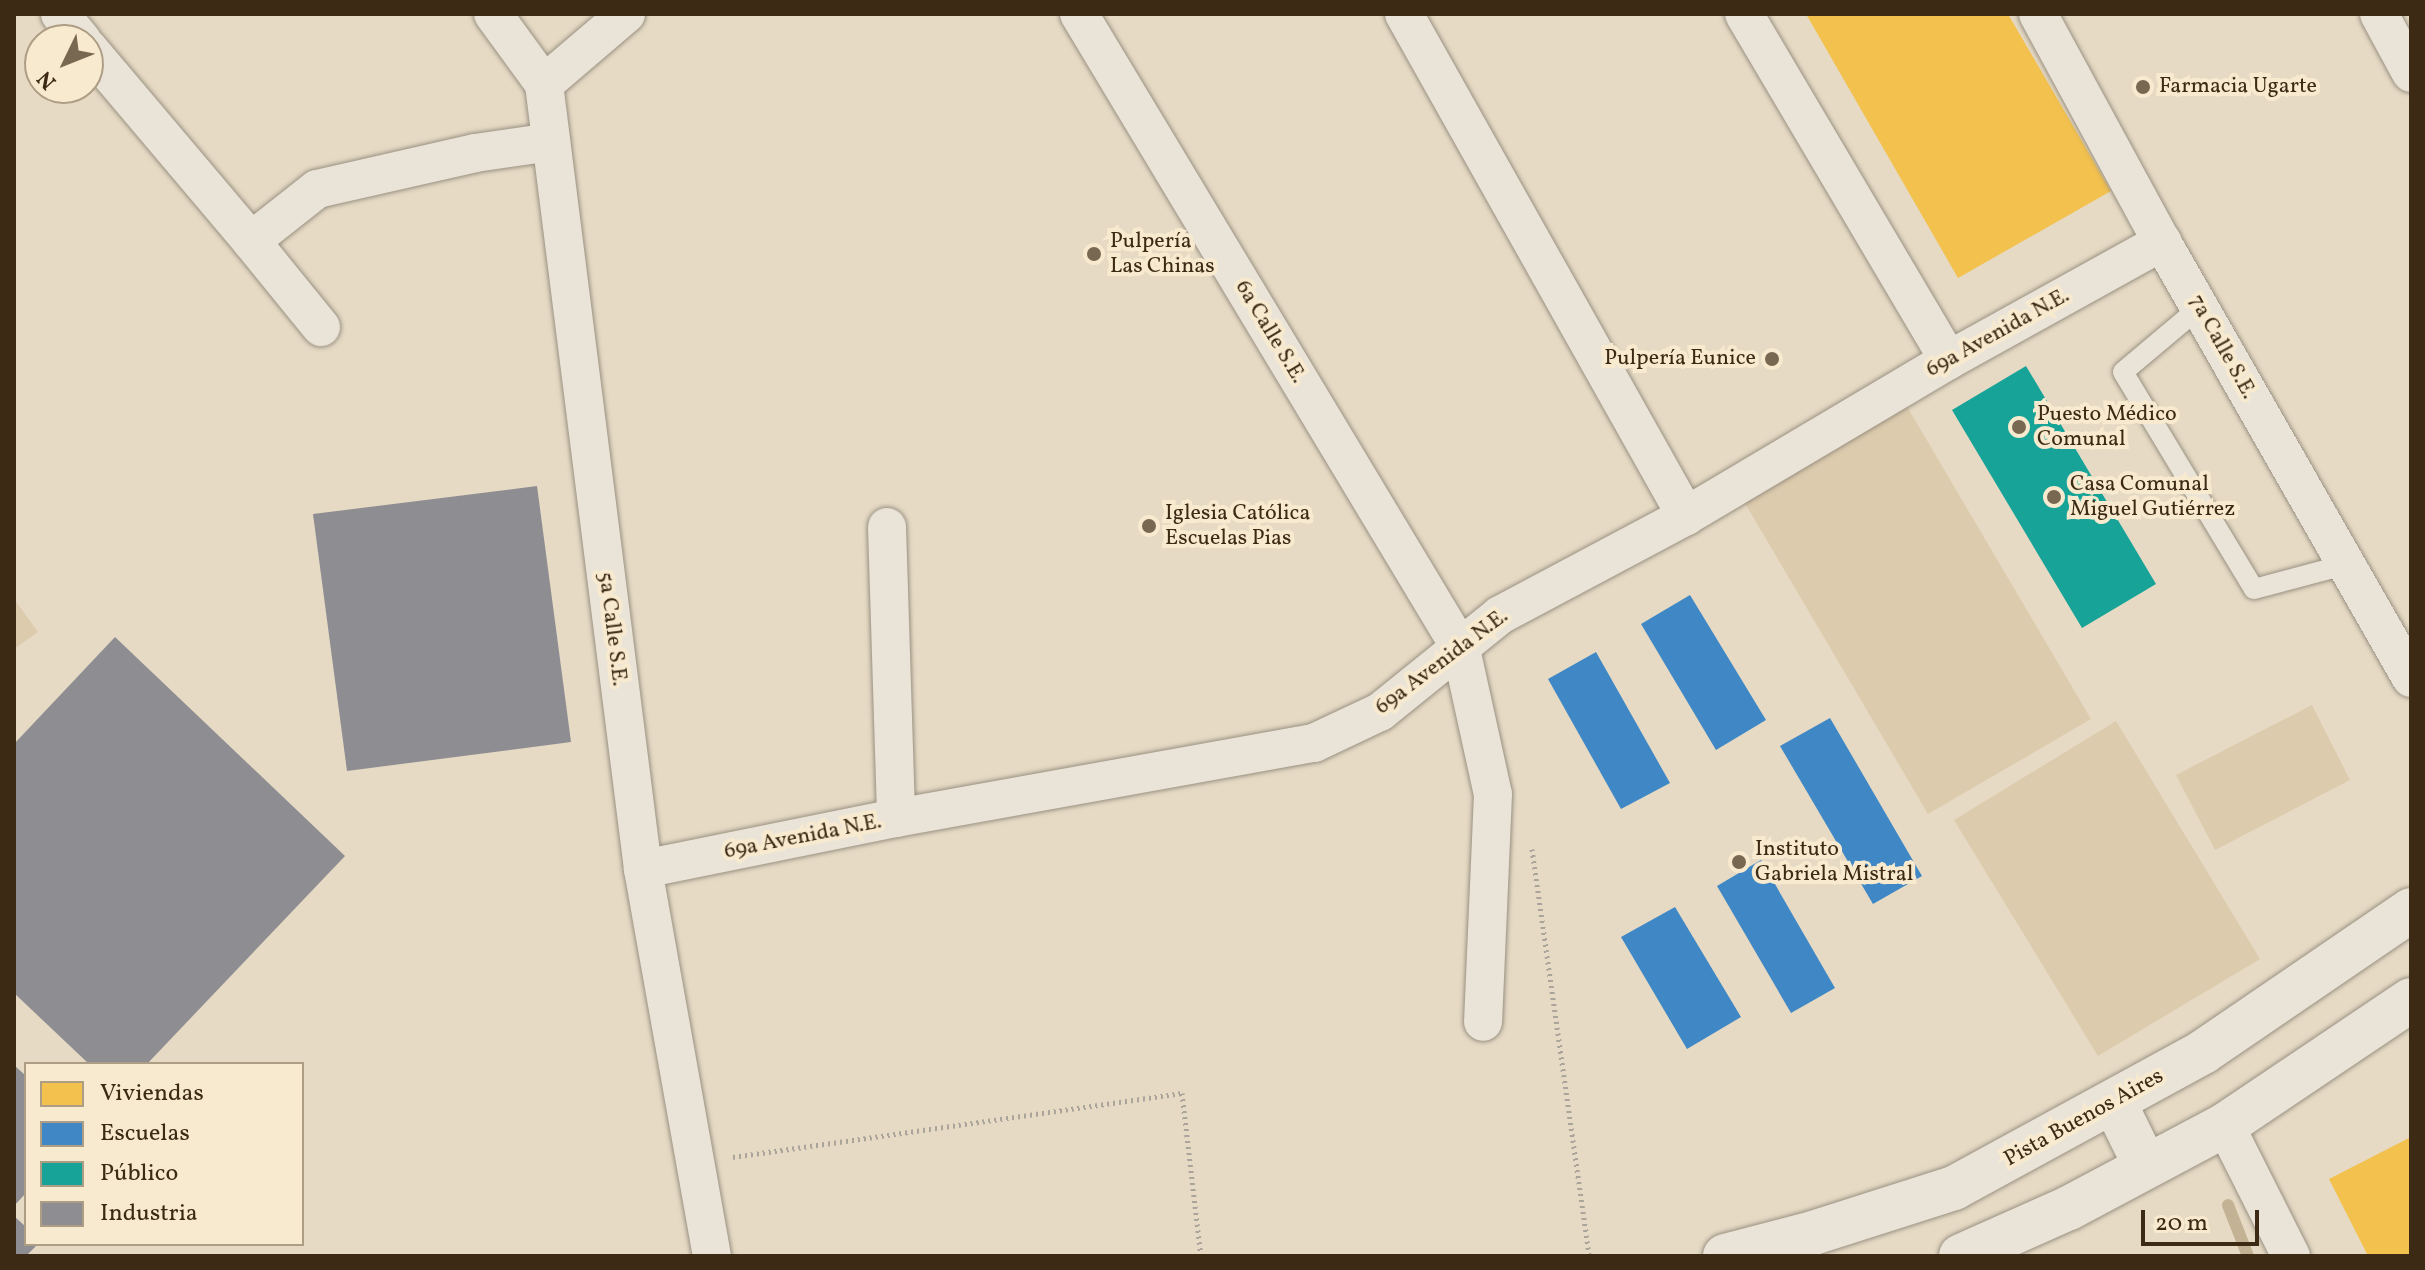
<!DOCTYPE html>
<html>
<head>
<meta charset="utf-8">
<style>
	body { margin:0 }
	#map { position:relative; width:2425px; height:1270px; overflow:hidden; background:#e6dac4; font-family:Vollkorn,serif }
	div>[style] { position:absolute }
	.green>* { inset:0; background:#ddcbad }
	.homes>* { inset:0; background:#f2c14e }
	.schools>* { inset:0; background:#3f88c5 }
	.public>* { inset:0; background:#17a398 }
	.industry>* { inset:0; background:#8d8d92 }
	.stream>* { height:12px; margin:-6px; padding:0 6px; transform-origin:6px; border-radius:6px; background:#c4b294 }
	.path>* { height:5px; margin-top:-2.5px; transform-origin:0; background:repeating-linear-gradient(90deg,#aaa49a 0 2px,transparent 0 6px) }
	.roads { filter:drop-shadow(0 0 2px #9a9182) drop-shadow(0 0 2px #9a9182) }
	.lane>* { height:20px; margin:-10px; padding:0 10px; transform-origin:10px; border-radius:10px; background:#eae4d8 }
	.street>* { height:38px; margin:-19px; padding:0 19px; transform-origin:19px; border-radius:19px; background:#eae4d8 }
	.secondary>* { height:44px; margin:-22px; padding:0 22px; transform-origin:22px; border-radius:22px; background:#eae4d8 }
	.dots>* { width:22px; height:22px; translate:-50% -50%; box-sizing:border-box; border:4px solid #f8eacf; border-radius:50% }
	span { translate:-50% -50%; white-space:nowrap; text-align:center; line-height:1.15; -webkit-text-stroke:8px #f8eacf; paint-order:stroke }
	.poi-label { font-size:22px; color:#3c2a15 }
	.left { translate:0 -50%; text-align:left }
	.right { translate:-100% -50%; text-align:right }
	.street-label { font-size:22px; color:#3c2a15 }
	.frame { position:absolute; inset:0; border:16px solid #3c2a15; pointer-events:none }
	.legend { position:absolute; left:24px; top:1062px; width:280px; height:184px; box-sizing:border-box; background:#f8eacf; border:2px solid #ad9d85; margin:0; padding:10px 14px; list-style:none; font-size:24px; color:#3c2a15 }
	.legend li { display:flex; align-items:center; gap:16px; height:40px }
	.legend b { width:40px; border:2px solid #ad9d85 }
	.north { position:absolute; left:24px; top:24px; width:80px; height:80px; box-sizing:border-box; background:#f8eacf; border:2px solid #ad9d85; border-radius:50%; rotate:227deg; font-size:22px; font-weight:700; line-height:32px; text-align:center; color:#3c2a15 }
	.north::after { content:''; display:block; margin:auto; width:28px; height:36px; background:#786852; clip-path:polygon(50% 0,100% 100%,50% 72%,0 100%) }
	.scale { position:absolute; left:2141px; top:1210px; width:118px; height:36px; box-sizing:border-box; border:4px solid #3c2a15; border-top:0; padding-left:10px; font-size:24px; line-height:28px; white-space:nowrap; color:#3c2a15; -webkit-text-stroke:6px #f8eacf; paint-order:stroke }
</style>
</head>
<body>
<div id="map">
	<div class="green">
		<i style="clip-path:polygon(1902px 398px,2091px 719px,1928px 814px,1739px 493px)"></i>
		<i style="clip-path:polygon(14px 599px,38px 632px,14px 649px)"></i>
		<i style="clip-path:polygon(2312px 705px,2350px 780px,2215px 850px,2176px 775px)"></i>
		<i style="clip-path:polygon(2116px 721px,2260px 959px,2098px 1056px,1954px 820px)"></i>
	</div>
	<div class="homes">
		<i style="clip-path:polygon(1806px 14px,2008px 14px,2111px 191px,1958px 278px)"></i>
		<i style="clip-path:polygon(2411px 1137px,2411px 1256px,2368px 1256px,2329px 1179px)"></i>
	</div>
	<div class="schools">
		<i style="clip-path:polygon(1690px 595px,1766px 720px,1716px 750px,1641px 624px)"></i>
		<i style="clip-path:polygon(1596px 652px,1670px 783px,1621px 809px,1548px 679px)"></i>
		<i style="clip-path:polygon(1830px 718px,1922px 876px,1873px 904px,1780px 746px)"></i>
		<i style="clip-path:polygon(1761px 860px,1835px 988px,1791px 1013px,1717px 886px)"></i>
		<i style="clip-path:polygon(1675px 907px,1741px 1017px,1687px 1049px,1621px 937px)"></i>
	</div>
	<div class="public">
		<i style="clip-path:polygon(2026px 366px,2156px 584px,2082px 628px,1952px 410px)"></i>
	</div>
	<div class="industry">
		<i style="clip-path:polygon(537px 486px,571px 742px,347px 771px,313px 514px)"></i>
		<i style="clip-path:polygon(115px 637px,345px 856px,147px 1064px,89px 1064px,14px 993px,14px 744px)"></i>
		<i style="clip-path:polygon(14px 1065px,26px 1076px,26px 1193px,14px 1206px)"></i>
		<i style="clip-path:polygon(14px 1216px,26px 1227px,26px 1244px,38px 1244px,26px 1256px,14px 1256px)"></i>
	</div>
	<div class="stream">
		<i style="left:2228px;top:1205px;width:55px;rotate:68.6deg"></i>
	</div>
	<div class="path">
		<i style="left:1532px;top:849px;width:411px;rotate:82deg"></i>
		<i style="left:733px;top:1157px;width:454px;rotate:-8.1deg"></i>
		<i style="left:1182px;top:1093px;width:164px;rotate:83.4deg"></i>
	</div>
	<div class="roads">
		<div class="lane">
			<i style="left:2199px;top:308px;width:99px;rotate:139.9deg"></i>
			<i style="left:2123px;top:372px;width:253px;rotate:58.9deg"></i>
			<i style="left:2254px;top:589px;width:93px;rotate:-14.9deg"></i>
		</div>
		<div class="street">
			<i style="left:60px;top:14px;width:34px;rotate:50deg"></i>
			<i style="left:493px;top:14px;width:87px;rotate:53.9deg"></i>
			<i style="left:544px;top:84px;width:791px;rotate:82.81deg"></i>
			<i style="left:643px;top:869px;width:393px;rotate:79.9deg"></i>
			<i style="left:1079px;top:14px;width:741px;rotate:58.97deg"></i>
			<i style="left:1461px;top:649px;width:148px;rotate:77.6deg"></i>
			<i style="left:1493px;top:794px;width:228px;rotate:92.5deg"></i>
			<i style="left:1404px;top:14px;width:576px;rotate:60.67deg"></i>
			<i style="left:1744px;top:14px;width:402px;rotate:59.4deg"></i>
			<i style="left:2038px;top:14px;width:260px;rotate:61.5deg"></i>
			<i style="left:2162px;top:242px;width:502px;rotate:60.27deg"></i>
			<i style="left:2379px;top:14px;width:67px;rotate:61.5deg"></i>
			<i style="left:88px;top:48px;width:253px;rotate:49.8deg"></i>
			<i style="left:251px;top:241px;width:84px;rotate:-38.2deg"></i>
			<i style="left:317px;top:189px;width:162px;rotate:-12.8deg"></i>
			<i style="left:475px;top:153px;width:77px;rotate:-8.2deg"></i>
			<i style="left:544px;top:84px;width:108px;rotate:-40.5deg"></i>
			<i style="left:251px;top:241px;width:111px;rotate:50.9deg"></i>
			<i style="left:887px;top:527px;width:291px;rotate:88.2deg"></i>
			<i style="left:643px;top:869px;width:258px;rotate:-11.4deg"></i>
			<i style="left:896px;top:818px;width:425px;rotate:-10.2deg"></i>
			<i style="left:1314px;top:743px;width:73px;rotate:-25.2deg"></i>
			<i style="left:1380px;top:712px;width:154px;rotate:-38.9deg"></i>
			<i style="left:1500px;top:615px;width:211px;rotate:-28deg"></i>
			<i style="left:1686px;top:516px;width:306px;rotate:-30.7deg"></i>
			<i style="left:1949px;top:360px;width:244px;rotate:-29deg"></i>
			<i style="left:2225px;top:1125px;width:147px;rotate:63.3deg"></i>
		</div>
		<div class="secondary">
			<i style="left:2114px;top:1102px;width:72px;rotate:63.8deg"></i>
			<i style="left:1725px;top:1256px;width:91px;rotate:-14.6deg"></i>
			<i style="left:1813px;top:1233px;width:148px;rotate:-17.7deg"></i>
			<i style="left:1954px;top:1188px;width:284px;rotate:-28.6deg"></i>
			<i style="left:2203px;top:1052px;width:252px;rotate:-34.3deg"></i>
			<i style="left:1961px;top:1256px;width:118px;rotate:-24deg"></i>
			<i style="left:2069px;top:1208px;width:177px;rotate:-28deg"></i>
			<i style="left:2225px;top:1125px;width:224px;rotate:-33.9deg"></i>
		</div>
	</div>
	<div class="dots">
		<i style="left:2143px;top:87px;background:#786852"></i>
		<i style="left:1094px;top:254px;background:#786852"></i>
		<i style="left:1772px;top:359px;background:#786852"></i>
		<i style="left:2019px;top:427px;background:#786852"></i>
		<i style="left:2054px;top:497px;background:#786852"></i>
		<i style="left:1149px;top:526px;background:#786852"></i>
		<i style="left:1739px;top:862px;background:#786852"></i>
	</div>
	<div class="poi-label">
		<span class="left" style="left:2159px;top:87px">Farmacia Ugarte</span>
		<span class="left" style="left:1110px;top:254px">Pulpería<br>Las Chinas</span>
		<span class="right" style="left:1756px;top:359px">Pulpería Eunice</span>
		<span class="left" style="left:2037px;top:427px">Puesto Médico<br>Comunal</span>
		<span class="left" style="left:2070px;top:497px">Casa Comunal<br>Miguel Gutiérrez</span>
		<span class="left" style="left:1165px;top:526px">Iglesia Católica<br>Escuelas Pias</span>
		<span class="left" style="left:1755px;top:862px">Instituto<br>Gabriela Mistral</span>
	</div>
	<div class="street-label">
		<span style="left:1270px;top:332px;rotate:59deg">6a Calle S.E.</span>
		<span style="left:1998px;top:333px;rotate:-29deg">69a Avenida N.E.</span>
		<span style="left:2222px;top:347px;rotate:61deg">7a Calle S.E.</span>
		<span style="left:612px;top:629px;rotate:83deg">5a Calle S.E.</span>
		<span style="left:1442px;top:662px;rotate:-37deg">69a Avenida N.E.</span>
		<span style="left:803px;top:837px;rotate:-11deg">69a Avenida N.E.</span>
		<span style="left:2084px;top:1118px;rotate:-29deg">Pista Buenos Aires</span>
	</div>
	<div class="frame"></div>
	<ul class="legend">
	<li><b style="height:22px;background:#f2c14e"></b>Viviendas</li>
	<li><b style="height:22px;background:#3f88c5"></b>Escuelas</li>
	<li><b style="height:22px;background:#17a398"></b>Público</li>
	<li><b style="height:22px;background:#8d8d92"></b>Industria</li>
	</ul>
	<div class="north">N</div>
	<div class="scale">20 m</div>
</div>
</body>
</html>
